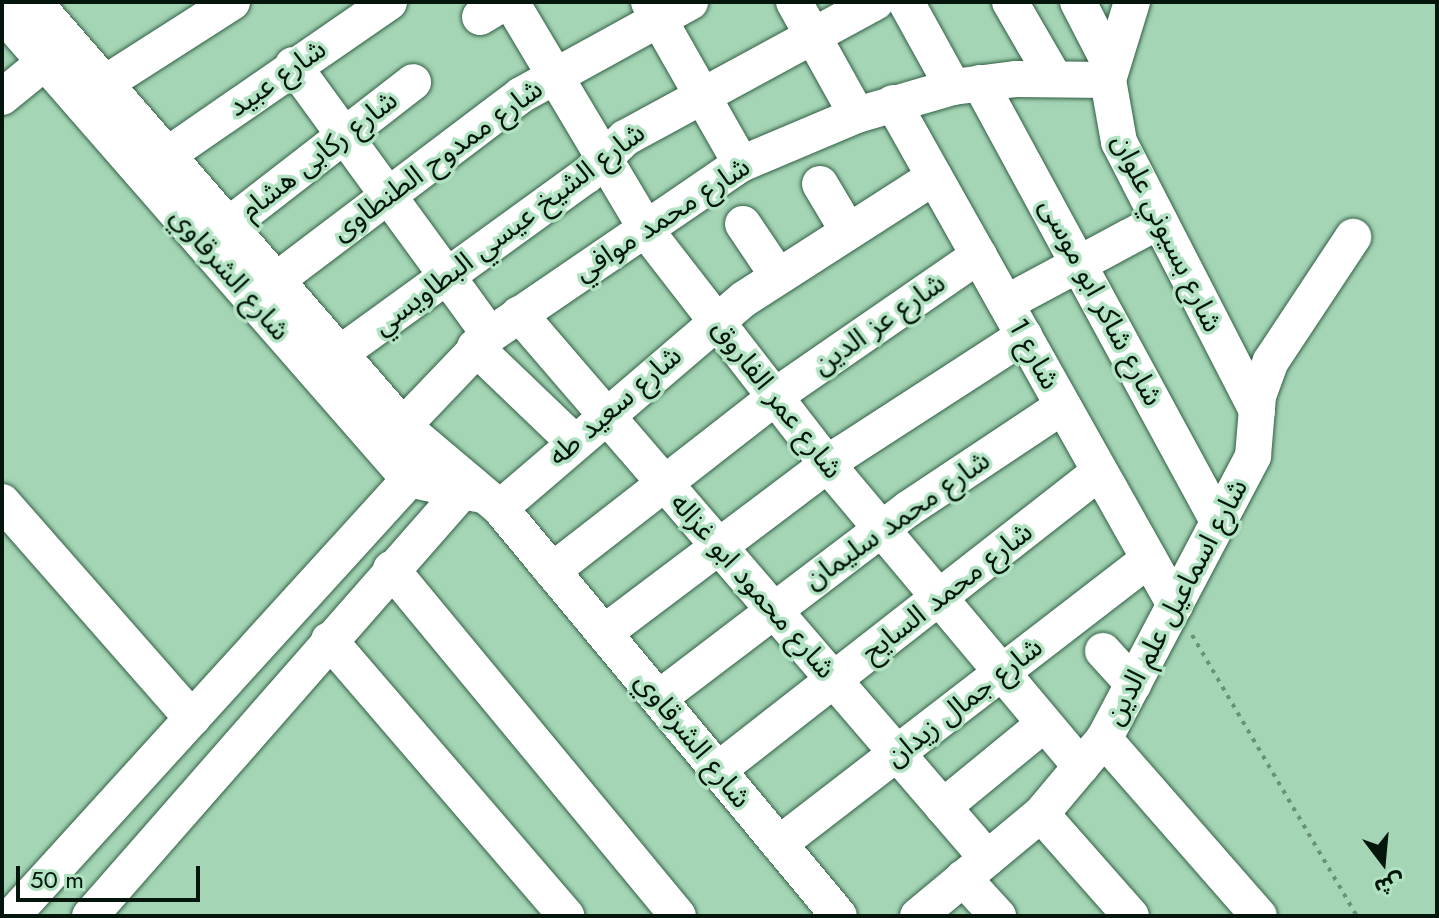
<!DOCTYPE html>
<html>
<head>
<meta charset="utf-8">
<style>
	body { margin:0 }
	#map { position:relative; width:1439px; height:918px; overflow:hidden; background:#a4d5b5; font-family:Jost,"Noto Sans Arabic",sans-serif }
	div>[style] { position:absolute }
	.path>* { height:4px; margin-top:-2px; transform-origin:0; background:repeating-linear-gradient(90deg,#6b9179 0 4px,transparent 0 10px) }
	.roads { filter:drop-shadow(0 0 2px #325f44) drop-shadow(0 0 2px #325f44) }
	.minor>* { height:36px; margin:-18px; padding:0 18px; transform-origin:18px; border-radius:18px; background:#fff }
	span { translate:-50% -50%; white-space:nowrap; text-align:center; line-height:1.15; -webkit-text-stroke:7px #b1e2c2; paint-order:stroke }
	.street-label { font-size:28px; color:#04160b }
	.frame { position:absolute; inset:0; border:4px solid #04160b; pointer-events:none }
	.north { position:absolute; left:1343px; top:822px; width:80px; height:80px; -webkit-text-stroke:6px #b1e2c2; paint-order:stroke; rotate:164deg; font-size:22px; font-weight:700; line-height:32px; text-align:center; color:#04160b }
	.north::after { content:''; display:block; margin:auto; width:28px; height:36px; background:#04160b; clip-path:polygon(50% 0,100% 100%,50% 72%,0 100%) }
	.scale { position:absolute; left:16px; top:866px; width:184px; height:36px; box-sizing:border-box; border:4px solid #04160b; border-top:0; padding-left:10px; font-size:24px; line-height:28px; white-space:nowrap; color:#04160b; -webkit-text-stroke:6px #b1e2c2; paint-order:stroke }
</style>
</head>
<body>
<div id="map">
	<div class="path">
		<i style="left:1192px;top:635px;width:326px;rotate:59.6deg"></i>
	</div>
	<div class="roads">
		<div class="minor">
			<i style="left:34px;top:2px;width:562px;rotate:48.97deg"></i>
			<i style="left:403px;top:426px;width:127px;rotate:40.2deg"></i>
			<i style="left:500px;top:508px;width:530px;rotate:50.28deg"></i>
			<i style="left:511px;top:2px;width:274px;rotate:59.2deg"></i>
			<i style="left:651px;top:237px;width:287px;rotate:52.2deg"></i>
			<i style="left:827px;top:464px;width:395px;rotate:50deg"></i>
			<i style="left:649px;top:2px;width:186px;rotate:60.4deg"></i>
			<i style="left:794px;top:2px;width:129px;rotate:60.9deg"></i>
			<i style="left:906px;top:2px;width:97px;rotate:61.1deg"></i>
			<i style="left:1010px;top:2px;width:88px;rotate:59.9deg"></i>
			<i style="left:1078px;top:2px;width:72px;rotate:62.7deg"></i>
			<i style="left:1132px;top:2px;width:82px;rotate:107.1deg"></i>
			<i style="left:1108px;top:80px;width:63px;rotate:79.9deg"></i>
			<i style="left:1119px;top:142px;width:302px;rotate:62.8deg"></i>
			<i style="left:2px;top:13px;width:619px;rotate:48.87deg"></i>
			<i style="left:409px;top:479px;width:70px;rotate:12.4deg"></i>
			<i style="left:480px;top:17px;width:29px;rotate:-31deg"></i>
			<i style="left:293px;top:65px;width:334px;rotate:53.9deg"></i>
			<i style="left:980px;top:83px;width:501px;rotate:61.49deg"></i>
			<i style="left:104px;top:84px;width:152px;rotate:-32.6deg"></i>
			<i style="left:2px;top:97px;width:55px;rotate:-39.1deg"></i>
			<i style="left:893px;top:103px;width:576px;rotate:60.67deg"></i>
			<i style="left:166px;top:156px;width:271px;rotate:-34.6deg"></i>
			<i style="left:820px;top:184px;width:55px;rotate:59.2deg"></i>
			<i style="left:743px;top:224px;width:63px;rotate:56.1deg"></i>
			<i style="left:225px;top:228px;width:238px;rotate:-37.8deg"></i>
			<i style="left:274px;top:282px;width:310px;rotate:-37.1deg"></i>
			<i style="left:521px;top:95px;width:193px;rotate:-28.8deg"></i>
			<i style="left:1006px;top:303px;width:174px;rotate:-28.2deg"></i>
			<i style="left:519px;top:314px;width:718px;rotate:49.29deg"></i>
			<i style="left:475px;top:347px;width:137px;rotate:43.8deg"></i>
			<i style="left:320px;top:368px;width:329px;rotate:-35.9deg"></i>
			<i style="left:587px;top:175px;width:53px;rotate:-44.2deg"></i>
			<i style="left:625px;top:138px;width:285px;rotate:-28.5deg"></i>
			<i style="left:403px;top:426px;width:126px;rotate:-46.3deg"></i>
			<i style="left:490px;top:335px;width:304px;rotate:-34.3deg"></i>
			<i style="left:741px;top:164px;width:126px;rotate:-22.9deg"></i>
			<i style="left:857px;top:115px;width:100px;rotate:-16.3deg"></i>
			<i style="left:953px;top:87px;width:64px;rotate:-7.2deg"></i>
			<i style="left:1016px;top:79px;width:92px;rotate:0.6deg"></i>
			<i style="left:2px;top:502px;width:288px;rotate:48.7deg"></i>
			<i style="left:500px;top:508px;width:321px;rotate:-40.6deg"></i>
			<i style="left:744px;top:299px;width:226px;rotate:-32.7deg"></i>
			<i style="left:391px;top:569px;width:450px;rotate:50.4deg"></i>
			<i style="left:552px;top:571px;width:299px;rotate:-37.9deg"></i>
			<i style="left:788px;top:387px;width:232px;rotate:-34.6deg"></i>
			<i style="left:604px;top:633px;width:299px;rotate:-37deg"></i>
			<i style="left:843px;top:453px;width:216px;rotate:-32.9deg"></i>
			<i style="left:329px;top:640px;width:364px;rotate:49.3deg"></i>
			<i style="left:1103px;top:651px;width:45px;rotate:47.7deg"></i>
			<i style="left:659px;top:698px;width:313px;rotate:-37.2deg"></i>
			<i style="left:908px;top:509px;width:186px;rotate:-33.6deg"></i>
			<i style="left:1104px;top:739px;width:235px;rotate:48.8deg"></i>
			<i style="left:718px;top:770px;width:484px;rotate:-38deg"></i>
			<i style="left:943px;top:807px;width:131px;rotate:-39.4deg"></i>
			<i style="left:1041px;top:814px;width:136px;rotate:48.6deg"></i>
			<i style="left:779px;top:844px;width:467px;rotate:-37.6deg"></i>
			<i style="left:963px;top:878px;width:52px;rotate:47.4deg"></i>
			<i style="left:12px;top:916px;width:612px;rotate:-47.71deg"></i>
			<i style="left:90px;top:916px;width:560px;rotate:-48.77deg"></i>
			<i style="left:918px;top:916px;width:160px;rotate:-39.7deg"></i>
			<i style="left:1041px;top:814px;width:98px;rotate:-50deg"></i>
			<i style="left:1104px;top:739px;width:320px;rotate:-62.2deg"></i>
			<i style="left:1253px;top:456px;width:60px;rotate:-85.2deg"></i>
			<i style="left:1258px;top:396px;width:37px;rotate:-70deg"></i>
			<i style="left:1271px;top:361px;width:149px;rotate:-56.5deg"></i>
		</div>
	</div>
	<div class="street-label">
		<span style="left:277px;top:78px;rotate:-35deg">شارع عبيد</span>
		<span style="left:319px;top:155px;rotate:-38deg">شارع ركابى هشام</span>
		<span style="left:437px;top:160px;rotate:-36deg">شارع ممدوح الطنطاوى</span>
		<span style="left:662px;top:219px;rotate:-33deg">شارع محمد موافي</span>
		<span style="left:509px;top:229px;rotate:-37deg">شارع الشيخ عيسي البطاويسي</span>
		<span style="left:1167px;top:233px;rotate:64deg">شارع بسيوني علوان</span>
		<span style="left:230px;top:274px;rotate:49deg">شارع الشرقاوي</span>
		<span style="left:1101px;top:302px;rotate:62deg">شارع شاكر ابو موسى</span>
		<span style="left:879px;top:324px;rotate:-35deg">شارع عز الدين</span>
		<span style="left:1034px;top:354px;rotate:61deg">شارع 1</span>
		<span style="left:777px;top:399px;rotate:52deg">شارع عمر الفاروق</span>
		<span style="left:615px;top:406px;rotate:-41deg">شارع سعيد طه</span>
		<span style="left:897px;top:520px;rotate:-35deg">شارع محمد سليمان</span>
		<span style="left:753px;top:586px;rotate:49deg">شارع محمود ابو غزاله</span>
		<span style="left:947px;top:592px;rotate:-38deg">شارع محمد السايح</span>
		<span style="left:1176px;top:602px;rotate:-62deg">شارع اسماعيل علم الدين</span>
		<span style="left:964px;top:702px;rotate:-38deg">شارع جمال زيدان</span>
		<span style="left:693px;top:740px;rotate:51deg">شارع الشرقاوي</span>
	</div>
	<div class="frame"></div>
	<div class="north">ش</div>
	<div class="scale">50 m</div>
</div>
</body>
</html>
